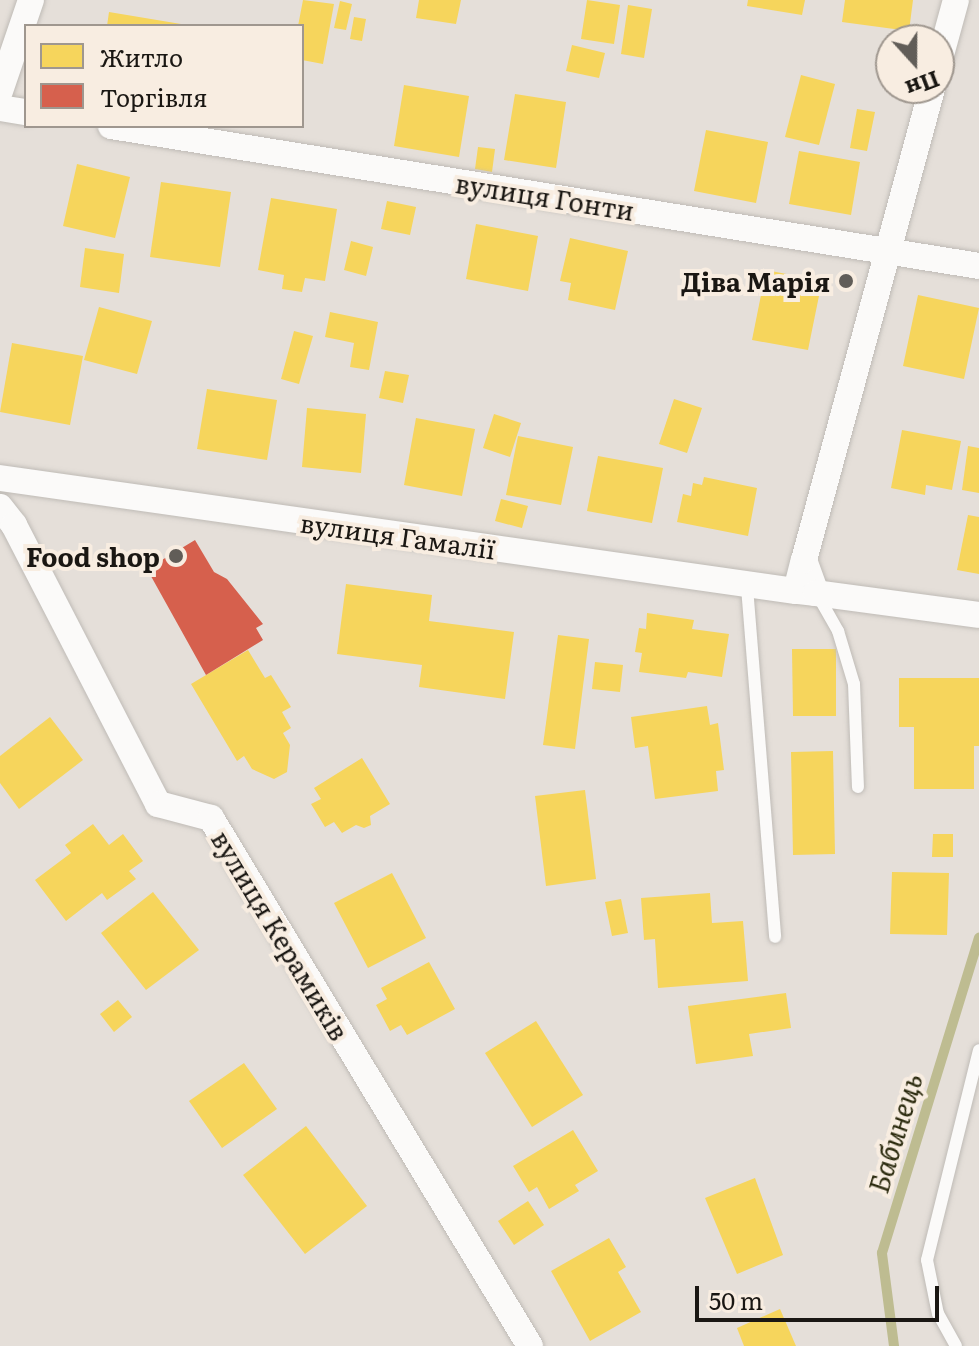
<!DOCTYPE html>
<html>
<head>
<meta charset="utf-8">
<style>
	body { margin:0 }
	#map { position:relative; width:979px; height:1346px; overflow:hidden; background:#e5dfd9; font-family:Literata,serif }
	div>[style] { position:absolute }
	.homes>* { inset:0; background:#f6d55c }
	.shops>* { inset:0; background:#d6604d }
	.stream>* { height:10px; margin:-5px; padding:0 5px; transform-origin:5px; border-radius:5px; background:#bebc91 }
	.roads { filter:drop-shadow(0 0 2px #bfbbb6) drop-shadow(0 0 2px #bfbbb6) }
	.lane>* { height:12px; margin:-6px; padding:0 6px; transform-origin:6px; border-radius:6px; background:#fbfaf9 }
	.street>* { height:26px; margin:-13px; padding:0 13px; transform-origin:13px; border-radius:13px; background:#fbfaf9 }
	.dots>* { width:22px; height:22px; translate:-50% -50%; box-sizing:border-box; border:4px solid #f8ede1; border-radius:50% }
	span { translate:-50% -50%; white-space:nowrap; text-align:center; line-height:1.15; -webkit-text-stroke:8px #f8ede1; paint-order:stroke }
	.street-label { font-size:26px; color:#1a1713 }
	.poi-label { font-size:26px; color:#1a1713; font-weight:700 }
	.right { translate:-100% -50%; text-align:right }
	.water-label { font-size:28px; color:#2c2b0f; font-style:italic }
	.legend { position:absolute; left:24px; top:24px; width:280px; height:104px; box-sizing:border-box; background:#f8ede1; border:2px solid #9f978f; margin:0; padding:10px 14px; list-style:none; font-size:24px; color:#1a1713 }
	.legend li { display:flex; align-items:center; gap:16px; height:40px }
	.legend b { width:40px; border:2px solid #9f978f }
	.north { position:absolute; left:875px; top:24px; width:80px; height:80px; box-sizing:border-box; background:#f8ede1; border:2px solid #9f978f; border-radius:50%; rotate:159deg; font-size:22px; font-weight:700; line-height:32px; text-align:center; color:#1a1713 }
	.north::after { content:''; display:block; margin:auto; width:28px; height:36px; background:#615d58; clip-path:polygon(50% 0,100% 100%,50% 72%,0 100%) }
	.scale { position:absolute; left:695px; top:1286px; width:244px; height:36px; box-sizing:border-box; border:4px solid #1a1713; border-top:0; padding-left:10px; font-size:24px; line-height:28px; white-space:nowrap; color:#1a1713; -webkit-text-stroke:6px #f8ede1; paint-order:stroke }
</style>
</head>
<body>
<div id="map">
	<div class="homes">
		<i style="clip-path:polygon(303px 0,334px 4px,323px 64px,302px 60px,302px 26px,298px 26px)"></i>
		<i style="clip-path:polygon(419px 0,461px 0,456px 24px,416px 18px)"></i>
		<i style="clip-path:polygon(587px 0,620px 5px,614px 44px,581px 39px)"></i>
		<i style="clip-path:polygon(748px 0,805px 0,802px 15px,747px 6px)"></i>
		<i style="clip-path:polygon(845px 0,913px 0,909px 31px,842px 22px)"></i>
		<i style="clip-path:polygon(340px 1px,352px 4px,346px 30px,334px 28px)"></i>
		<i style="clip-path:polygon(628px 5px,652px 9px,644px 58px,621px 54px)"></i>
		<i style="clip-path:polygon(109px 12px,181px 24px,181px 26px,107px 26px)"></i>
		<i style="clip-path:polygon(354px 17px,366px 19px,362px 41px,350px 39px)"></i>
		<i style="clip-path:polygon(572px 45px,605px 53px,599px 78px,566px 71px)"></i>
		<i style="clip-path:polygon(801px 75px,835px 84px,819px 145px,785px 137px)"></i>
		<i style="clip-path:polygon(404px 85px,469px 96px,459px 157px,394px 146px)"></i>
		<i style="clip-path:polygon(515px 94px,566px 102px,556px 168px,504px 160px)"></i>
		<i style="clip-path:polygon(857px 109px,875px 112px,867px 151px,850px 148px)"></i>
		<i style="clip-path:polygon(706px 130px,768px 142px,756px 203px,694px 191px)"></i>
		<i style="clip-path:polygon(478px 147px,495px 149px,492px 172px,475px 169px)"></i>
		<i style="clip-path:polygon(799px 151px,860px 162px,851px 215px,789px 204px)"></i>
		<i style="clip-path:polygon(77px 164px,130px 177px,115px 238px,63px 226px)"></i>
		<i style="clip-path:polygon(161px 182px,231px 192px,220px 267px,150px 257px)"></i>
		<i style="clip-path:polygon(271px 198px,337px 209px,325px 281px,305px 278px,302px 292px,282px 289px,284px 275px,258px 270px)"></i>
		<i style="clip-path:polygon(387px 201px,416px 207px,410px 235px,381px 229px)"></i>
		<i style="clip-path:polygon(476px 224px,538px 236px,528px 291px,466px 279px)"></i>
		<i style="clip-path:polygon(570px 238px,628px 251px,615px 310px,568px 300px,571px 283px,560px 281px)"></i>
		<i style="clip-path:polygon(351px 241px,373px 247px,366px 276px,344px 270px)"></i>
		<i style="clip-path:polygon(85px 248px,124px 254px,119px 293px,80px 287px)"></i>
		<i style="clip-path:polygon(766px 270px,822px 281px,808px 350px,752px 340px)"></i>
		<i style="clip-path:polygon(918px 295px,979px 308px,964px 379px,903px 366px)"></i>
		<i style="clip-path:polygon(99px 307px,152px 321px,137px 374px,84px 360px)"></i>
		<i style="clip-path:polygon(330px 312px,378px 322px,369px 370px,350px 367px,354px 343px,325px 337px)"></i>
		<i style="clip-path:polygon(294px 331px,313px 336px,299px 384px,281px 379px)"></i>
		<i style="clip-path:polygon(12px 343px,83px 356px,70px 425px,0 412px)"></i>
		<i style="clip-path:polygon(385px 371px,409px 375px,403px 403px,379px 398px)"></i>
		<i style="clip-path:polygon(207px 389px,277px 400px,267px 460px,197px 449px)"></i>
		<i style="clip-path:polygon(674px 399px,702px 408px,687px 453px,659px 444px)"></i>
		<i style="clip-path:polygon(307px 408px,366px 414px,361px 473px,302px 467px)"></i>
		<i style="clip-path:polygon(494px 414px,521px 423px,510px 457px,483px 448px)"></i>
		<i style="clip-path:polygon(416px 418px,475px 429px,462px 496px,404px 485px)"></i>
		<i style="clip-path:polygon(902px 430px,961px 441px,952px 490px,926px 485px,925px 495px,891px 488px)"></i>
		<i style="clip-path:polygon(518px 436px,573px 447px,561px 505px,506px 495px)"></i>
		<i style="clip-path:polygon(968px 446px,979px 448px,979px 493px,962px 490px)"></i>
		<i style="clip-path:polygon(598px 456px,663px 468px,652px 523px,587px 511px)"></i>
		<i style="clip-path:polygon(704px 477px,757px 488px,748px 536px,677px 522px,683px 494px,691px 496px,693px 483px,702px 485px)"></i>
		<i style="clip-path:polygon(501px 499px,528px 506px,522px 528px,495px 521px)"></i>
		<i style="clip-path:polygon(968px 515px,979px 517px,979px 574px,957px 570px)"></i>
		<i style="clip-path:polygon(346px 584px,432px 595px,429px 621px,514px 632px,505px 699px,419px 687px,422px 665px,337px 654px)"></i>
		<i style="clip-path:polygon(647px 613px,694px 620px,692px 629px,729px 634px,722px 677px,688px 672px,686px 678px,639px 672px,642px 653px,635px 652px,639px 628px,646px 629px)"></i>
		<i style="clip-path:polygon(558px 635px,589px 639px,575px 749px,543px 745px)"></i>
		<i style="clip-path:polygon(792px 649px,836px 649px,836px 716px,793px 716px)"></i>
		<i style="clip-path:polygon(248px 650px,265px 678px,271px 675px,291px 707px,282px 712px,291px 728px,283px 733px,290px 745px,287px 772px,274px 779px,252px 769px,244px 756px,237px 761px,191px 684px)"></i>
		<i style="clip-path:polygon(595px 662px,623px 665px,620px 692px,592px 689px)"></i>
		<i style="clip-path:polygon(899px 678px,979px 678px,979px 746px,974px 746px,974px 789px,914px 789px,914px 727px,899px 727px)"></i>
		<i style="clip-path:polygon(707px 706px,710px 725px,718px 723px,724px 770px,716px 771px,718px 791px,655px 799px,648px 746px,635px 748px,631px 717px)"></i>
		<i style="clip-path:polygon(50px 717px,83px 760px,19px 809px,0 783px,0 756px)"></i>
		<i style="clip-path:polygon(833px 751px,835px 854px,793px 855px,791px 752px)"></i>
		<i style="clip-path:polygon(362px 758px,390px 804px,370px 816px,371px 825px,364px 828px,356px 825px,342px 833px,334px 822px,325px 827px,311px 804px,321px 799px,314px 788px)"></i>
		<i style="clip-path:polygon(585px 790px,596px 879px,546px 886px,535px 796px)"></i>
		<i style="clip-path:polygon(93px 824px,109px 845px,123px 834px,143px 861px,129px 871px,136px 879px,107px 900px,102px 893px,66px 921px,35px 880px,71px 853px,65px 845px)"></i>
		<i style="clip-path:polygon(933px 834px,953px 834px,953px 857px,932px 857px)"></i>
		<i style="clip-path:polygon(892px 872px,949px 873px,947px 935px,890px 934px)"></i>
		<i style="clip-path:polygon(392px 873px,426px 938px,368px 968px,334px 903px)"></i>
		<i style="clip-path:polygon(153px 892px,199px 950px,146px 990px,101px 933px)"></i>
		<i style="clip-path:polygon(710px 893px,712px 923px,743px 921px,748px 981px,658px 988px,655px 939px,644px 940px,641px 898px)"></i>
		<i style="clip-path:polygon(621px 899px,628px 933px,612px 936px,605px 902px)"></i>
		<i style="clip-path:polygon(429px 962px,455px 1009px,407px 1035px,401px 1025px,390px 1031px,376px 1005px,387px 999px,381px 988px)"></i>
		<i style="clip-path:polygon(786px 993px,791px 1028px,749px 1034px,753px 1056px,696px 1064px,688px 1006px)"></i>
		<i style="clip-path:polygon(118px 1000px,132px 1017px,114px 1032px,100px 1014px)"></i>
		<i style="clip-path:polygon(536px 1021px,583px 1095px,532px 1127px,485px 1053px)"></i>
		<i style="clip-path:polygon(244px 1063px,277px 1109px,222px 1148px,189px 1101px)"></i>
		<i style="clip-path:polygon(306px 1126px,367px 1206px,305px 1254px,243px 1175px)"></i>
		<i style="clip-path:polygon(573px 1130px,598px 1171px,575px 1185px,579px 1191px,549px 1209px,537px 1187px,529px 1192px,513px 1166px)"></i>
		<i style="clip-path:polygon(755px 1178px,783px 1255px,737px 1274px,705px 1198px)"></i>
		<i style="clip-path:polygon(528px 1201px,544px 1225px,514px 1245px,498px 1221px)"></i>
		<i style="clip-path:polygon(609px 1238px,626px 1267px,618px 1272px,641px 1312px,590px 1341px,551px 1271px)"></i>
		<i style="clip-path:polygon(780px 1309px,796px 1346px,744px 1346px,737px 1328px)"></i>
	</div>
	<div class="shops">
		<i style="clip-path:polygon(195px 540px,214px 572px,227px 579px,263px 624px,256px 628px,263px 640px,206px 675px,147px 569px)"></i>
	</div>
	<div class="stream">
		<i style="left:894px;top:1346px;width:94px;rotate:-97.4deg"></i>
		<i style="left:882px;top:1253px;width:330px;rotate:-72.9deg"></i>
	</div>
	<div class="roads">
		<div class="lane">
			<i style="left:747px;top:587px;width:351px;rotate:85.4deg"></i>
			<i style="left:817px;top:594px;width:43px;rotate:60.4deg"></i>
			<i style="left:838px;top:631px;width:55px;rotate:73.2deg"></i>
			<i style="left:854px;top:684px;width:103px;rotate:87.8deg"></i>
			<i style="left:956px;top:1346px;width:37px;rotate:-119deg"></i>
			<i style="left:938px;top:1314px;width:55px;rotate:-101.5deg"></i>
			<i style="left:927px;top:1260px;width:216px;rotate:-76.1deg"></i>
		</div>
		<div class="street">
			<i style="left:939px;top:62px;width:64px;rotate:-74.7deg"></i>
			<i style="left:0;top:91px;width:96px;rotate:-71.2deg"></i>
			<i style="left:0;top:108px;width:26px;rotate:9deg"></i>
			<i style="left:111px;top:126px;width:879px;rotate:9.16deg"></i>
			<i style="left:0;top:478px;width:804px;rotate:8.08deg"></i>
			<i style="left:0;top:507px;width:23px;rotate:52deg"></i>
			<i style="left:14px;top:525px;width:314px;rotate:62.7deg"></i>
			<i style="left:158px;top:804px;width:55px;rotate:14.8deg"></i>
			<i style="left:211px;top:818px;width:617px;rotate:58.86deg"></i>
			<i style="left:804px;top:560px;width:35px;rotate:70deg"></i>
			<i style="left:816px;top:593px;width:20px;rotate:-174deg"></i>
			<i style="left:796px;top:591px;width:32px;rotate:-76deg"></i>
			<i style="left:804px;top:560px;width:489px;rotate:-74.8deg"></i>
			<i style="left:816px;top:593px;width:164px;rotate:7.7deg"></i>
		</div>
	</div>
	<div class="dots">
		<i style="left:846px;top:281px;background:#615d58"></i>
		<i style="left:176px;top:556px;background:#615d58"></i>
	</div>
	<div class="street-label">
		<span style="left:545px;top:196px;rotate:9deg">вулиця Гонти</span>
		<span style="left:398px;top:535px;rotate:8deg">вулиця Гамалії</span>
		<span style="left:281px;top:935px;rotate:59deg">вулиця Керамиків</span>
	</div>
	<div class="poi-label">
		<span class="right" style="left:830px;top:281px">Діва Марія</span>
		<span class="right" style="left:160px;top:556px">Food shop</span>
	</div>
	<div class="water-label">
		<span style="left:894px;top:1133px;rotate:-73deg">Бабинець</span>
	</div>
	<ul class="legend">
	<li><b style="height:22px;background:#f6d55c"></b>Житло</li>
	<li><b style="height:22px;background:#d6604d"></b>Торгівля</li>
	</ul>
	<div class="north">Пн</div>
	<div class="scale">50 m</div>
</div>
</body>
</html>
